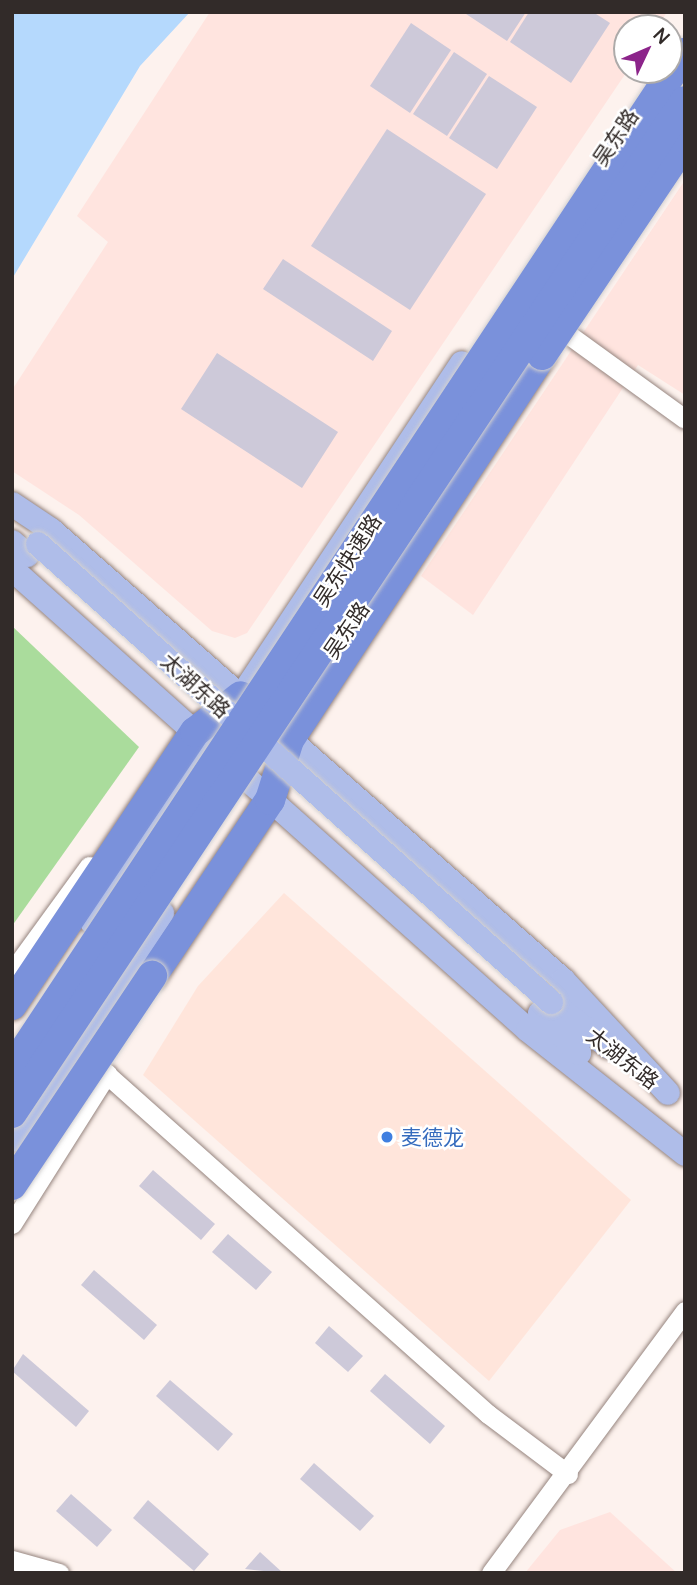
<!DOCTYPE html>
<html>
<head>
<meta charset="utf-8">
<style>
	body { margin:0 }
	#map { position:relative; width:697px; height:1585px; overflow:hidden; background:#fdf2ee; font-family:Manrope,"Noto Sans SC",sans-serif }
	div>[style] { position:absolute }
	.built>* { inset:0; background:#ffe5db }
	.industrial>* { inset:0; background:#ffe4df }
	.green>* { inset:0; background:#aadc9c }
	.water>* { inset:0; background:#b5d9fd }
	.building>* { inset:0; background:#cdc9d9 }
	.roads { filter:drop-shadow(0 0 2px #96857f) drop-shadow(0 0 2px #96857f) }
	.minor>* { height:19px; margin:-9.5px; padding:0 9.5px; transform-origin:9.5px; border-radius:9.5px; background:#fff }
	.major>* { height:24px; margin:-12px; padding:0 12px; transform-origin:12px; border-radius:12px; background:#afbde9 }
	.highway>* { height:30px; margin:-15px; padding:0 15px; transform-origin:15px; border-radius:15px; background:#7a91db }
	.bridges { filter:drop-shadow(0 0 2px #d2d0d0) drop-shadow(0 0 2px #d2d0d0) }
	.major-bridge>* { height:24px; margin:-12px; padding:0 12px; transform-origin:12px; border-radius:12px; background:#afbde9 }
	.highway-bridge>* { height:30px; margin:-15px; padding:0 15px; transform-origin:15px; border-radius:15px; background:#7a91db }
	.dots>* { width:19px; height:19px; translate:-50% -50%; box-sizing:border-box; border:4px solid #fff; border-radius:50% }
	span { translate:-50% -50%; white-space:nowrap; text-align:center; line-height:1.15; -webkit-text-stroke:5px #fff; paint-order:stroke }
	.street-label { font-size:21px; color:#322b29 }
	.shop-label { font-size:21px; color:#366cbe }
	.left { translate:0 -50%; text-align:left }
	.frame { position:absolute; inset:0; border:14px solid #322b29; pointer-events:none }
	.north { position:absolute; left:613px; top:14px; width:70px; height:70px; box-sizing:border-box; background:#fff; border:2px solid #adaaa9; border-radius:50%; rotate:46deg; font-size:19px; font-weight:700; line-height:28px; text-align:center; color:#322b29 }
	.north::after { content:''; display:block; margin:auto; width:24px; height:32px; background:#8c248a; clip-path:polygon(50% 0,100% 100%,50% 72%,0 100%) }
</style>
</head>
<body>
<div id="map">
	<div class="built">
		<i style="clip-path:polygon(284px 893px,631px 1200px,489px 1381px,143px 1075px,198px 986px)"></i>
	</div>
	<div class="industrial">
		<i style="clip-path:polygon(210px 12px,667px 12px,657px 28px,627px 28px,628px 70px,247px 633px,235px 638px,212px 631px,79px 515px,12px 471px,12px 390px,108px 242px,77px 216px)"></i>
		<i style="clip-path:polygon(685px 180px,685px 395px,638px 365px,473px 615px,421px 576px)"></i>
		<i style="clip-path:polygon(610px 1512px,677px 1573px,525px 1573px,560px 1530px)"></i>
	</div>
	<div class="green">
		<i style="clip-path:polygon(12px 626px,139px 747px,12px 926px)"></i>
	</div>
	<div class="water">
		<i style="clip-path:polygon(12px 12px,190px 12px,140px 66px,12px 279px)"></i>
	</div>
	<div class="building">
		<i style="clip-path:polygon(463px 12px,526px 12px,507px 41px)"></i>
		<i style="clip-path:polygon(529px 12px,593px 12px,610px 23px,571px 83px,510px 42px)"></i>
		<i style="clip-path:polygon(411px 23px,451px 50px,410px 113px,370px 86px)"></i>
		<i style="clip-path:polygon(454px 52px,487px 74px,447px 136px,413px 114px)"></i>
		<i style="clip-path:polygon(489px 76px,537px 107px,497px 169px,449px 138px)"></i>
		<i style="clip-path:polygon(387px 129px,486px 194px,410px 310px,311px 246px)"></i>
		<i style="clip-path:polygon(283px 259px,392px 331px,373px 361px,263px 289px)"></i>
		<i style="clip-path:polygon(217px 353px,338px 432px,302px 488px,181px 409px)"></i>
		<i style="clip-path:polygon(153px 1170px,215px 1224px,201px 1240px,139px 1186px)"></i>
		<i style="clip-path:polygon(228px 1234px,272px 1272px,256px 1290px,212px 1252px)"></i>
		<i style="clip-path:polygon(94px 1270px,157px 1325px,144px 1340px,81px 1285px)"></i>
		<i style="clip-path:polygon(329px 1326px,363px 1356px,348px 1372px,315px 1343px)"></i>
		<i style="clip-path:polygon(23px 1354px,89px 1411px,76px 1427px,12px 1371px)"></i>
		<i style="clip-path:polygon(385px 1374px,445px 1426px,430px 1444px,370px 1391px)"></i>
		<i style="clip-path:polygon(170px 1380px,233px 1434px,218px 1451px,156px 1396px)"></i>
		<i style="clip-path:polygon(314px 1463px,374px 1516px,360px 1531px,300px 1479px)"></i>
		<i style="clip-path:polygon(71px 1494px,112px 1530px,97px 1547px,56px 1511px)"></i>
		<i style="clip-path:polygon(148px 1500px,209px 1554px,194px 1571px,133px 1518px)"></i>
		<i style="clip-path:polygon(260px 1552px,283px 1573px,245px 1569px)"></i>
	</div>
	<div class="roads">
		<div class="minor">
			<i style="left:551px;top:322px;width:165px;rotate:35.9deg"></i>
			<i style="left:12px;top:972px;width:131px;rotate:-54deg"></i>
			<i style="left:85px;top:1055px;width:540px;rotate:41.7deg"></i>
			<i style="left:488px;top:1414px;width:100px;rotate:36.9deg"></i>
			<i style="left:12px;top:1224px;width:178px;rotate:-57.7deg"></i>
			<i style="left:12px;top:1560px;width:49px;rotate:15.5deg"></i>
			<i style="left:491px;top:1573px;width:326px;rotate:-53.5deg"></i>
		</div>
		<div class="major">
			<i style="left:12px;top:504px;width:47px;rotate:33.7deg"></i>
			<i style="left:51px;top:530px;width:682px;rotate:41.31deg"></i>
			<i style="left:563px;top:980px;width:154px;rotate:47.1deg"></i>
			<i style="left:12px;top:542px;width:20px;rotate:41deg"></i>
			<i style="left:12px;top:569px;width:692px;rotate:41.78deg"></i>
			<i style="left:528px;top:1030px;width:200px;rotate:38.3deg"></i>
			<i style="left:92px;top:922px;width:670px;rotate:-56.5deg"></i>
			<i style="left:551px;top:1002px;width:73px;rotate:37.8deg"></i>
			<i style="left:540px;top:1013px;width:56px;rotate:45.7deg"></i>
			<i style="left:12px;top:1140px;width:272px;rotate:-56.5deg"></i>
		</div>
		<div class="highway">
			<i style="left:152px;top:976px;width:212px;rotate:-56.2deg"></i>
			<i style="left:270px;top:800px;width:63px;rotate:-72.4deg"></i>
			<i style="left:289px;top:740px;width:461px;rotate:-56.7deg"></i>
			<i style="left:12px;top:1005px;width:329px;rotate:-56.2deg"></i>
			<i style="left:195px;top:732px;width:58px;rotate:-38deg"></i>
		</div>
	</div>
	<div class="bridges">
		<div class="major-bridge">
			<i style="left:38px;top:544px;width:688px;rotate:41.76deg"></i>
		</div>
		<div class="highway-bridge">
			<i style="left:542px;top:355px;width:257px;rotate:-56.1deg"></i>
			<i style="left:12px;top:1069px;width:1219px;rotate:-56.48deg"></i>
			<i style="left:12px;top:1113px;width:1215px;rotate:-56.38deg"></i>
			<i style="left:12px;top:1185px;width:252px;rotate:-56.2deg"></i>
		</div>
	</div>
	<div class="dots">
		<i style="left:387px;top:1137px;background:#3f7fe0"></i>
	</div>
	<div class="street-label">
		<span style="left:615px;top:137px;rotate:-56deg">吴东路</span>
		<span style="left:347px;top:560px;rotate:-57deg">吴东快速路</span>
		<span style="left:346px;top:630px;rotate:-56deg">吴东路</span>
		<span style="left:196px;top:685px;rotate:42deg">太湖东路</span>
		<span style="left:623px;top:1058px;rotate:38deg">太湖东路</span>
	</div>
	<div class="shop-label">
		<span class="left" style="left:401px;top:1137px">麦德龙</span>
	</div>
	<div class="frame"></div>
	<div class="north">N</div>
</div>
</body>
</html>
